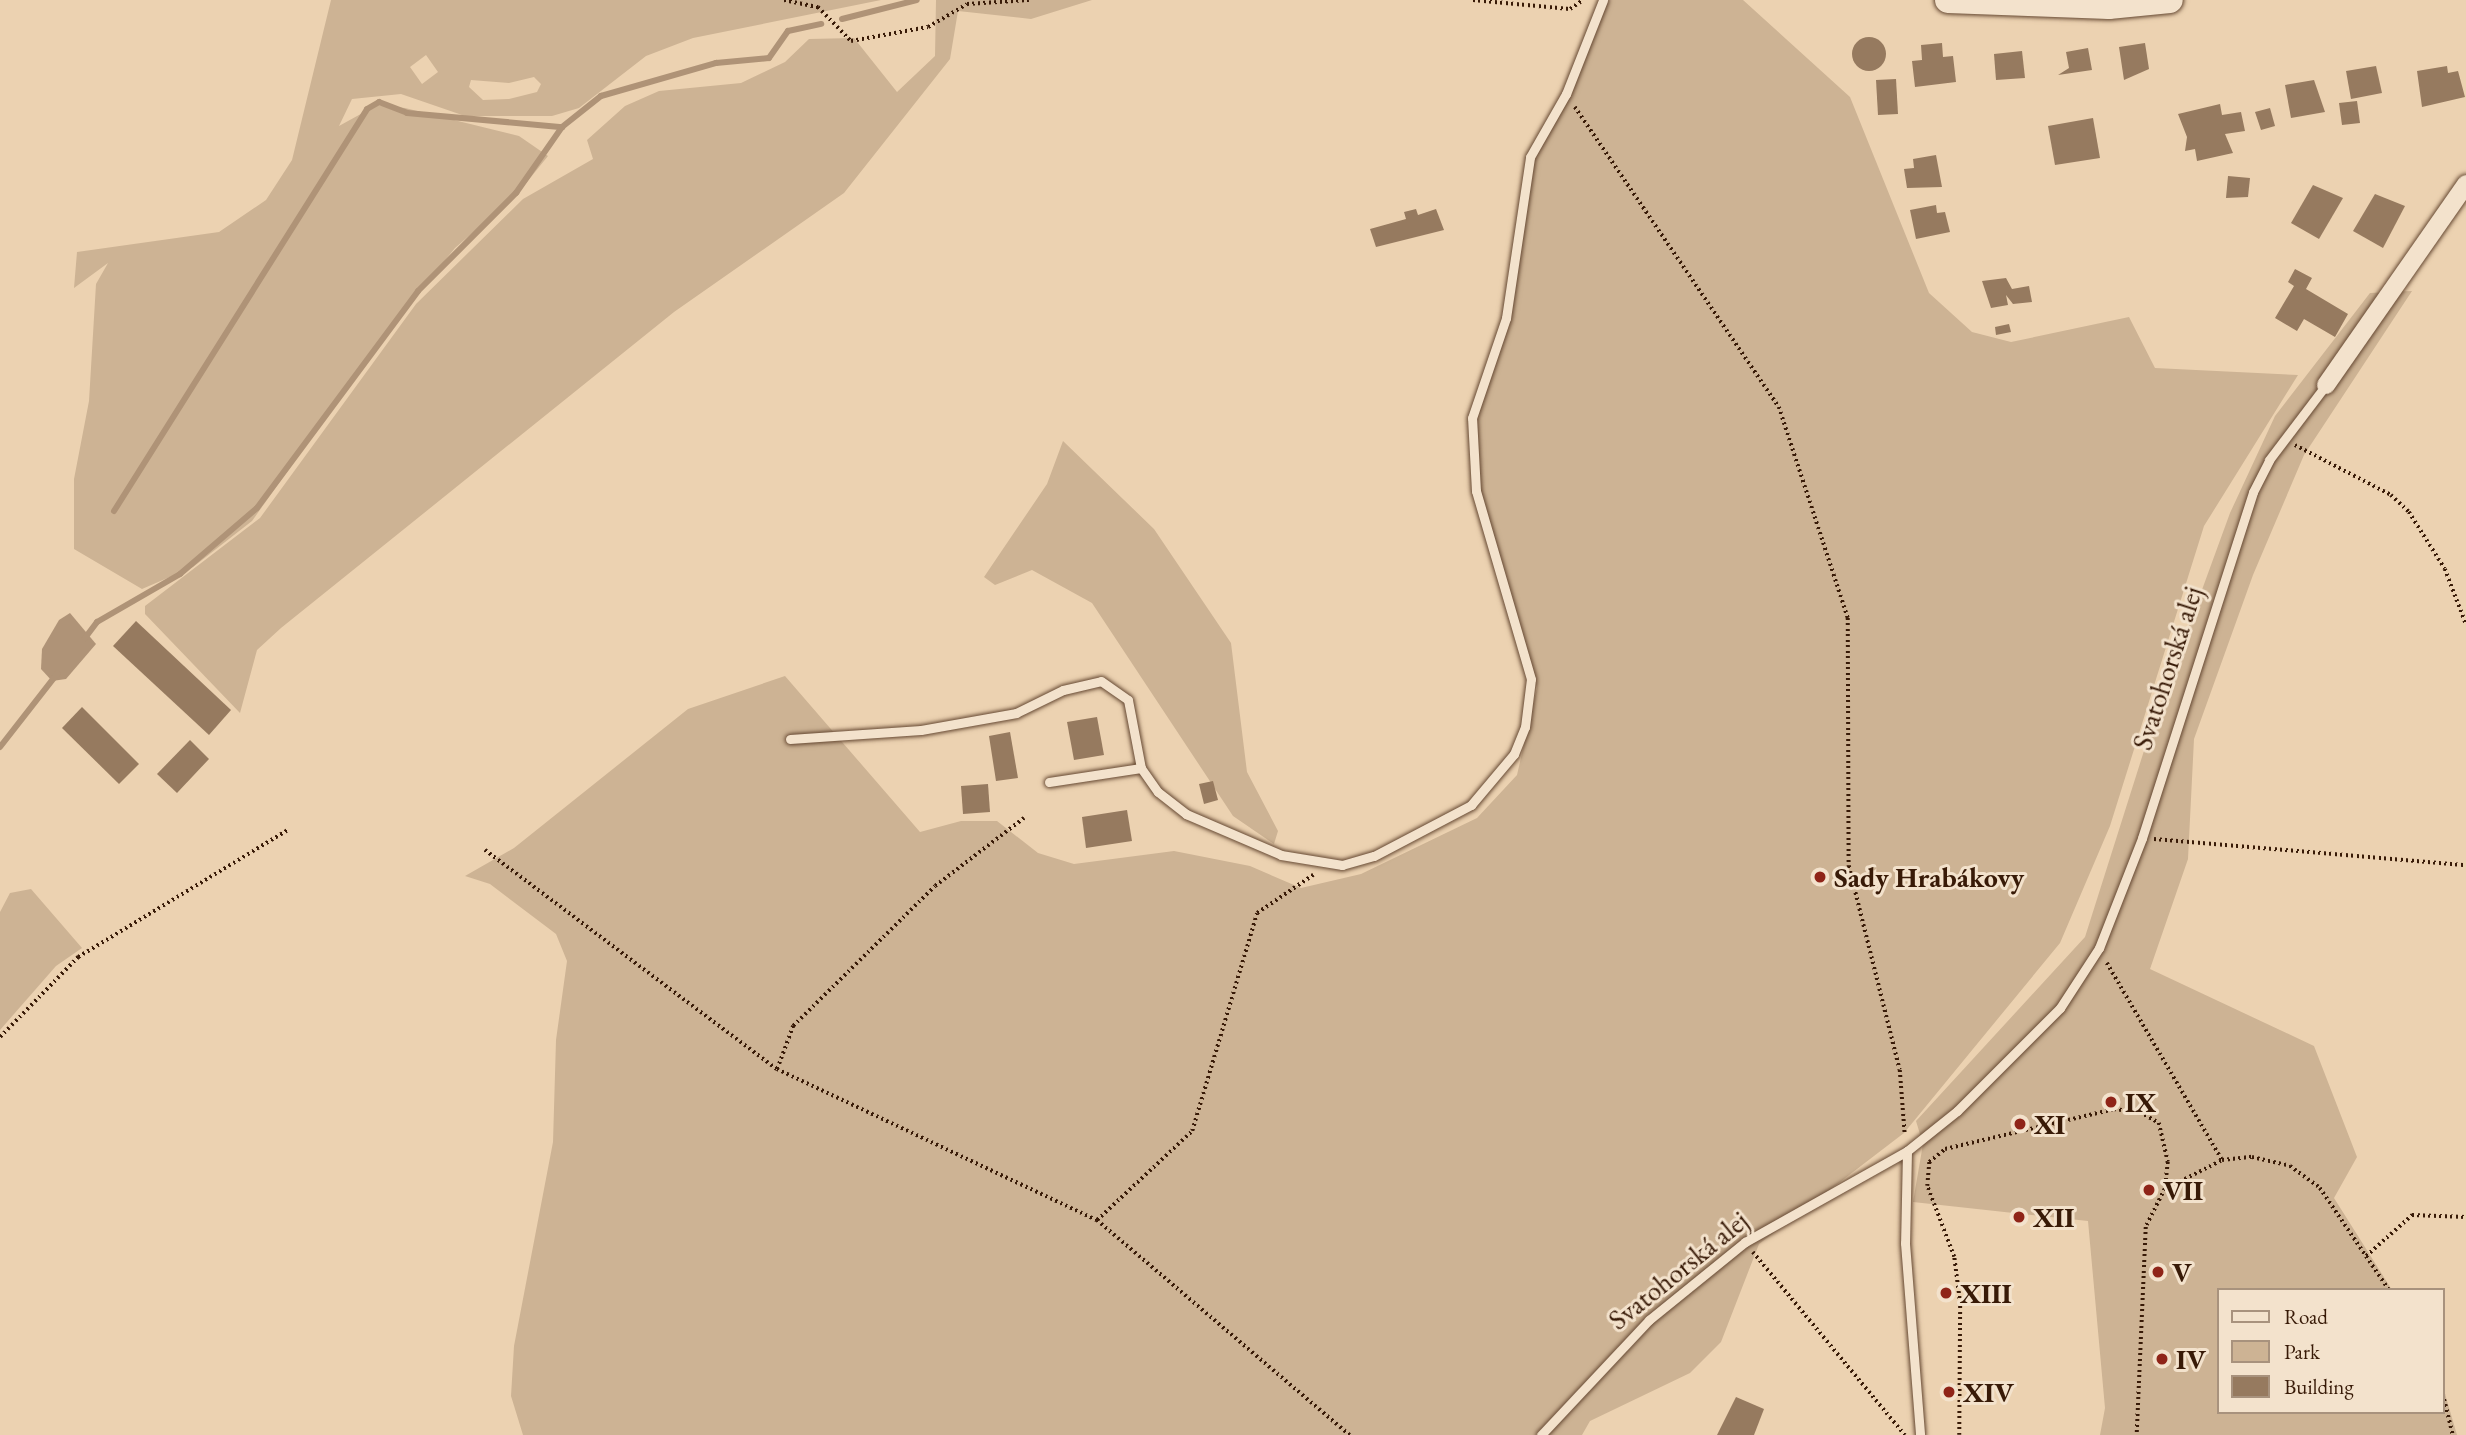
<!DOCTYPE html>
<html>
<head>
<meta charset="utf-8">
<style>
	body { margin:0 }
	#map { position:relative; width:2466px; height:1435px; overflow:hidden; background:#ecd2b1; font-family:"EB Garamond",serif }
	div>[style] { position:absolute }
	.green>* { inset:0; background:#cdb394 }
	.water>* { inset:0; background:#af9377 }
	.stream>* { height:6px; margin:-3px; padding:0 3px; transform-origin:3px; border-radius:3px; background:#af9377 }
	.building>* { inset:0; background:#967a5f }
	.round { border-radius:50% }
	.path>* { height:3.5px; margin-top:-1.75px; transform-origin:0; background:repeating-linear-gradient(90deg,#381a07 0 2px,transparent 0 5.5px) }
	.roads { filter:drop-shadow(0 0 2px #654832) drop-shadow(0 0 2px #654832) }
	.lane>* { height:9px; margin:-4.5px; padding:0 4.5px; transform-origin:4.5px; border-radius:4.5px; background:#f3e2cc }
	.street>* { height:18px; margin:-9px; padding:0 9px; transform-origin:9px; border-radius:9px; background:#f3e2cc }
	.secondary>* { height:26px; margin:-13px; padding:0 13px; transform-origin:13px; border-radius:13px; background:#f3e2cc }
	.dots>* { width:19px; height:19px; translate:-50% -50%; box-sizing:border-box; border:4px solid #f3e2cc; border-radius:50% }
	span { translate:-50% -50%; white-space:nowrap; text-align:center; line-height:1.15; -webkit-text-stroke:6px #f3e2cc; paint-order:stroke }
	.street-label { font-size:28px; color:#381a07 }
	.poi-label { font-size:28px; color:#381a07; font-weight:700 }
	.left { translate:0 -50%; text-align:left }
	.legend { position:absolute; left:2217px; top:1288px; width:228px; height:126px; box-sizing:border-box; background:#f3e2cc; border:2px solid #a8927d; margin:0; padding:9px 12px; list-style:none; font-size:21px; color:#381a07 }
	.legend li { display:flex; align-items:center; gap:14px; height:35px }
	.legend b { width:35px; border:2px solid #a8927d }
</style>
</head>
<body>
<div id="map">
	<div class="green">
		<i style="clip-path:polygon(evenodd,331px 0,881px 0,693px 38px,646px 56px,579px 108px,552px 116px,465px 116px,401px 94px,352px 99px,339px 126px,377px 105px,405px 108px,519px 136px,548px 156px,518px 193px,455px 248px,391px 326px,252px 521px,193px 567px,142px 589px,74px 549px,74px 479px,89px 401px,96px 284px,108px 263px,74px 288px,77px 252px,219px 232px,266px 200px,292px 160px,331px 0,426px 55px,438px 72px,422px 84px,410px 67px,426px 55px,331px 0,534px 77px,541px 84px,537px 92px,509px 99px,483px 100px,469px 87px,471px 80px,509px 83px,534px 77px)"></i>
		<i style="clip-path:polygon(936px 0,1092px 0,1031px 19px,958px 11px,950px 59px,844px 193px,674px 312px,281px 628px,257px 650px,240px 713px,145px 614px,145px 606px,260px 518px,416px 304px,523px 199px,593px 159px,587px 140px,625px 106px,659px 91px,741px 83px,785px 62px,809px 39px,854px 38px,897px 92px,935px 56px)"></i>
		<i style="clip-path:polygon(1609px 0,1743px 0,1850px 97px,1929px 293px,1972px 332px,2011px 342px,2129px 317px,2155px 368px,2298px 375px,2204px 526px,2110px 826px,2060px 943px,1904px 1133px,1759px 1244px,1721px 1342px,1690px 1373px,1590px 1421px,1582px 1435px,523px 1435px,511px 1396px,514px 1346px,553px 1142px,556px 1040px,567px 961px,556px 934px,490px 884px,465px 876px,514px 848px,688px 709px,785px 676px,920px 832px,961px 821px,997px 821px,1038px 853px,1074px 864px,1174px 851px,1250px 866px,1301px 888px,1361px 874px,1477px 818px,1517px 775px,1537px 688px,1477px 488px,1472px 444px,1476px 401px,1507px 327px,1532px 154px)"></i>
		<i style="clip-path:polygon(2412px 291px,2304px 455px,2253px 575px,2194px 739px,2188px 859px,2150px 969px,2314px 1046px,2357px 1157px,2334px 1198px,2392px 1290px,2219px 1290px,2219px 1412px,2443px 1412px,2443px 1387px,2457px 1435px,2100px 1435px,2105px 1408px,2088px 1221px,1913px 1202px,1923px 1144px,1916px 1121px,2085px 937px,2149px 735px,2230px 513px,2275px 416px,2370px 293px)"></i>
		<i style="clip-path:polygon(1063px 441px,1154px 529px,1231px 643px,1247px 772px,1278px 831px,1274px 844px,1233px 816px,1092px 603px,1032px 570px,995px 585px,984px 577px,1047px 484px)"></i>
		<i style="clip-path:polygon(31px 889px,82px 948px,56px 966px,0 1030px,0 912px,10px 893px)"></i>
	</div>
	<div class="water">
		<i style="clip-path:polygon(70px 613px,96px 644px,66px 679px,52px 681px,41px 669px,42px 649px,59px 620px)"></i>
	</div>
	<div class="stream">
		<i style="left:842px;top:19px;width:77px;rotate:-14.2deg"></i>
		<i style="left:114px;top:511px;width:475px;rotate:-57.8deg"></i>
		<i style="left:367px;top:109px;width:14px;rotate:-30deg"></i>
		<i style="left:379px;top:102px;width:30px;rotate:21deg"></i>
		<i style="left:407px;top:113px;width:156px;rotate:5.2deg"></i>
		<i style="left:85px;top:638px;width:20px;rotate:-53deg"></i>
		<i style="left:97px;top:622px;width:96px;rotate:-30deg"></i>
		<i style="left:180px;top:574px;width:101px;rotate:-40.6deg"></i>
		<i style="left:257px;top:508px;width:270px;rotate:-53.4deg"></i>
		<i style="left:418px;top:291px;width:139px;rotate:-45deg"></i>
		<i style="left:516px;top:193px;width:80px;rotate:-55.1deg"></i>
		<i style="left:562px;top:127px;width:50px;rotate:-38.5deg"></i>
		<i style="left:601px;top:96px;width:120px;rotate:-16deg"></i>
		<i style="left:716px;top:63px;width:53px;rotate:-5.4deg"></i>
		<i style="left:769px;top:58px;width:33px;rotate:-55deg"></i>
		<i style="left:788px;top:31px;width:34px;rotate:-12deg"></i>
		<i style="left:0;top:747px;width:93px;rotate:-52deg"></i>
	</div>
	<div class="building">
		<i class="round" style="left:1852px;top:37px;width:34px;height:34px"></i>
		<i style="clip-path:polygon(1942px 43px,1943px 57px,1953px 56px,1956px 82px,1915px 87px,1912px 61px,1922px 60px,1921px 45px)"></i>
		<i style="clip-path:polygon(2145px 43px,2149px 69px,2124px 80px,2119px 47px)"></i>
		<i style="clip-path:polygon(2088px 48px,2092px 70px,2058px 75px,2069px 68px,2066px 52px)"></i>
		<i style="clip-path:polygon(2022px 51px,2025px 78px,1996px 80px,1994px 54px)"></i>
		<i style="clip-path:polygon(2376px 66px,2382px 93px,2351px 99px,2346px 71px)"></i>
		<i style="clip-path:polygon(2447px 66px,2448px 73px,2458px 71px,2465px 97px,2422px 107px,2417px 71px)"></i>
		<i style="clip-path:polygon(1896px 79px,1898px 114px,1878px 115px,1876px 80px)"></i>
		<i style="clip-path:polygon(2314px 80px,2325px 112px,2291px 118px,2285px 85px)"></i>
		<i style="clip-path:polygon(2357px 101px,2360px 123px,2342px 125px,2339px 103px)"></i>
		<i style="clip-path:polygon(2220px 104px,2222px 115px,2241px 112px,2245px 131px,2225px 134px,2233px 153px,2197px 161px,2195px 149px,2185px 151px,2187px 137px,2178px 114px)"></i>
		<i style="clip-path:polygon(2270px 108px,2275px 126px,2261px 130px,2255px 112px)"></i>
		<i style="clip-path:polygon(2093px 118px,2100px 158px,2055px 165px,2048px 126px)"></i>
		<i style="clip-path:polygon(1936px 155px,1942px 187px,1907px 188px,1904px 169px,1914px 168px,1913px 159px)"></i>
		<i style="clip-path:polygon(2228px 176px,2250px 178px,2248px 197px,2226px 198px)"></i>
		<i style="clip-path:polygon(2313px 185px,2343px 198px,2319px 239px,2291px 223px)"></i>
		<i style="clip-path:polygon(2375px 194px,2405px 206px,2383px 248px,2353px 231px)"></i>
		<i style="clip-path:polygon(1936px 205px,1937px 213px,1945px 212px,1950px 232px,1916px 239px,1910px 210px)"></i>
		<i style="clip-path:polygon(1416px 209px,1418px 215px,1436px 209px,1444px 230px,1376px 247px,1370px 229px,1406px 219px,1404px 212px)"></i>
		<i style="clip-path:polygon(2295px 269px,2312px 278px,2306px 289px,2348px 314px,2335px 337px,2304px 319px,2297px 331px,2275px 318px,2294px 286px,2288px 282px)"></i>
		<i style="clip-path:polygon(2006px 278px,2012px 289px,2029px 286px,2032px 302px,2013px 304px,2006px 295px,2008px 305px,1991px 308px,1982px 281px)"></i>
		<i style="clip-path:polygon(2009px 324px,2011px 332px,1996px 335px,1995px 327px)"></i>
		<i style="clip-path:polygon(136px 621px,231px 710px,209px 735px,113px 646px)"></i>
		<i style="clip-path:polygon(82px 707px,139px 764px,119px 784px,62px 728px)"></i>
		<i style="clip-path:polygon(1097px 717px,1104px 755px,1074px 760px,1067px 722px)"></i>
		<i style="clip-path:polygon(1010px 732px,1018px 778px,996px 781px,989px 736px)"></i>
		<i style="clip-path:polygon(190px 740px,209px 759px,177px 793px,157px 774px)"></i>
		<i style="clip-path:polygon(1213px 781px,1218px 800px,1204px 804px,1199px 784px)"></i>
		<i style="clip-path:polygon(988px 784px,990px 812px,963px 814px,961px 786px)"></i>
		<i style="clip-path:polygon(1127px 810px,1132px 841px,1086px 848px,1082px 817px)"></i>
		<i style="clip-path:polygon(1736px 1397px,1764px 1409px,1754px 1435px,1717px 1435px)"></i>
	</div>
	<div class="path">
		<i style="left:784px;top:0;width:35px;rotate:12deg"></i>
		<i style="left:818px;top:7px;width:47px;rotate:45.9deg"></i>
		<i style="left:851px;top:41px;width:78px;rotate:-10.3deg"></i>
		<i style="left:928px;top:27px;width:45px;rotate:-30.5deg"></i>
		<i style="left:967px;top:4px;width:62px;rotate:-3.7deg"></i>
		<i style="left:1473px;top:0;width:97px;rotate:5.3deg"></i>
		<i style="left:1570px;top:9px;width:16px;rotate:-35deg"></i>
		<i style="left:1575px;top:107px;width:363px;rotate:55.8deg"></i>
		<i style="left:1779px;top:407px;width:222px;rotate:71.9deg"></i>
		<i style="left:1848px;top:618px;width:248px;rotate:89.8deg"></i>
		<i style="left:1849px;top:866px;width:210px;rotate:76deg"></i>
		<i style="left:1900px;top:1070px;width:65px;rotate:85.6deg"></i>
		<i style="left:2295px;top:445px;width:108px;rotate:27.5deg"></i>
		<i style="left:2391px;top:495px;width:25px;rotate:43deg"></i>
		<i style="left:2409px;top:512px;width:67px;rotate:57.7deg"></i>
		<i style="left:2445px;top:569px;width:59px;rotate:69.1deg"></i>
		<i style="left:2154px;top:839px;width:313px;rotate:4.8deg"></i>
		<i style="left:485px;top:850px;width:365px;rotate:36.9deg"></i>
		<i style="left:777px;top:1069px;width:354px;rotate:25.3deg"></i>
		<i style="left:1097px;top:1220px;width:332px;rotate:40.4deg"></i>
		<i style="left:2107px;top:963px;width:228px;rotate:59.7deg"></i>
		<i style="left:0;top:1037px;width:112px;rotate:-45.7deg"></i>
		<i style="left:78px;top:957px;width:247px;rotate:-31.2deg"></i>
		<i style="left:777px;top:1069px;width:46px;rotate:-69.6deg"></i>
		<i style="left:793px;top:1026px;width:199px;rotate:-44.6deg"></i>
		<i style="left:935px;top:886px;width:112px;rotate:-37.4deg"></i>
		<i style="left:2165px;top:1189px;width:64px;rotate:-27deg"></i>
		<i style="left:2222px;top:1160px;width:30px;rotate:-6deg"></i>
		<i style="left:2252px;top:1157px;width:39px;rotate:13deg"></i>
		<i style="left:2290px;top:1166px;width:37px;rotate:36deg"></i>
		<i style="left:2320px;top:1188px;width:123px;rotate:55.9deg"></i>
		<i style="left:1097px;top:1220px;width:130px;rotate:-43.1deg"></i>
		<i style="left:1192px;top:1131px;width:227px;rotate:-73.4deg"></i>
		<i style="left:1257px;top:913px;width:68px;rotate:-34.2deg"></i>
		<i style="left:1753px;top:1252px;width:238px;rotate:50.3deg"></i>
		<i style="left:2366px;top:1256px;width:62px;rotate:-41.7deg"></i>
		<i style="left:2412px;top:1215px;width:54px;rotate:2.1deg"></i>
		<i style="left:2443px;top:1394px;width:42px;rotate:76.3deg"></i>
		<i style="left:1959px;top:1435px;width:131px;rotate:-89.6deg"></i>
		<i style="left:1960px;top:1304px;width:47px;rotate:-97.3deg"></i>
		<i style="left:1954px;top:1257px;width:76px;rotate:-110.8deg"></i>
		<i style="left:1927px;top:1186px;width:24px;rotate:-85deg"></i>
		<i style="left:1929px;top:1162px;width:21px;rotate:-39deg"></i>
		<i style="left:1945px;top:1149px;width:174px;rotate:-13.3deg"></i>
		<i style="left:2114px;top:1109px;width:26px;rotate:7deg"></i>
		<i style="left:2140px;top:1112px;width:22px;rotate:30deg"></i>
		<i style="left:2159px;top:1123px;width:40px;rotate:77deg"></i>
		<i style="left:2168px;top:1162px;width:27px;rotate:96deg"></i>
		<i style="left:2165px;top:1189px;width:42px;rotate:116.6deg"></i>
		<i style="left:2146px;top:1227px;width:208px;rotate:92.5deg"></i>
	</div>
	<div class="roads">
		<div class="lane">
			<i style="left:790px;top:739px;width:131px;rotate:-3.9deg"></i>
			<i style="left:921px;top:730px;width:97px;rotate:-10.1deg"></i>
			<i style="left:1016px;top:713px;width:52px;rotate:-26.1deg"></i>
			<i style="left:1063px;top:690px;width:39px;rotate:-13deg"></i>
			<i style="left:1101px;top:681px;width:33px;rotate:35deg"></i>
			<i style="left:1128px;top:700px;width:69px;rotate:79.2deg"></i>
			<i style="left:1141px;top:768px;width:29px;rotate:55deg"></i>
			<i style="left:1158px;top:792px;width:36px;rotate:38deg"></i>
			<i style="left:1186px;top:814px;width:103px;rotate:23.3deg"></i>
			<i style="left:1281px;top:855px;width:62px;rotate:9.3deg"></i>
			<i style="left:1342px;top:865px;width:33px;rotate:-16deg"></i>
			<i style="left:1374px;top:856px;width:110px;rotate:-27.7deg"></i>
			<i style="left:1471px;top:805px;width:67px;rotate:-49.9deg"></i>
			<i style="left:1514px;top:754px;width:29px;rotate:-68deg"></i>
			<i style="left:1525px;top:727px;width:48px;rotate:-82.9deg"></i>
			<i style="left:1531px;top:679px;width:196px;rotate:-106.3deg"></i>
			<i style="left:1476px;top:491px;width:73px;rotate:-93.1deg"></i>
			<i style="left:1472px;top:418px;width:106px;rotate:-71.2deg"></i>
			<i style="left:1506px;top:318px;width:163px;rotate:-81.5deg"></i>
			<i style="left:1530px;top:157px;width:73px;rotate:-60.3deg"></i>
			<i style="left:1566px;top:94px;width:101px;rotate:-68.5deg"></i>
			<i style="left:1049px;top:782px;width:93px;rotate:-8.7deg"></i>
			<i style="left:1907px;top:1151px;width:92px;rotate:91.2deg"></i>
			<i style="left:1905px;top:1243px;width:192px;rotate:85.5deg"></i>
			<i style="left:1541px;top:1435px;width:158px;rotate:-46.8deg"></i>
			<i style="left:1649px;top:1320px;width:124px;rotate:-39.1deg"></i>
			<i style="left:1745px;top:1242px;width:186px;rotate:-29.3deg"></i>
			<i style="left:1907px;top:1151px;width:64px;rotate:-38.7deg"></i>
			<i style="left:1957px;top:1111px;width:146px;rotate:-45deg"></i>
			<i style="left:2060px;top:1008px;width:72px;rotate:-57deg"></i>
			<i style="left:2099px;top:948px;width:118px;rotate:-68.6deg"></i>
			<i style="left:2142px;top:838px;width:363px;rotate:-72.2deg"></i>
			<i style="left:2253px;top:492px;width:36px;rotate:-63deg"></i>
			<i style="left:2269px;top:460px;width:94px;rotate:-52.8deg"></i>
		</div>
		<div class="street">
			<i style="left:2326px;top:385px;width:245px;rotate:-55.1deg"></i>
		</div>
		<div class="secondary">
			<i style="left:1948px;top:0;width:161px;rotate:2.1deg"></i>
			<i style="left:2109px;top:6px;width:61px;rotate:-5.6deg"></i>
		</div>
	</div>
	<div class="dots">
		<i style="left:1820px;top:877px;background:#8f2418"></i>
		<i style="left:2111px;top:1102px;background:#8f2418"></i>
		<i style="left:2020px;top:1124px;background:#8f2418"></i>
		<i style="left:2149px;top:1190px;background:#8f2418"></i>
		<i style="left:2019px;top:1217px;background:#8f2418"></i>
		<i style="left:2158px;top:1272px;background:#8f2418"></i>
		<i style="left:1946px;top:1293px;background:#8f2418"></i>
		<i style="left:2162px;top:1359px;background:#8f2418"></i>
		<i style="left:1949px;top:1392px;background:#8f2418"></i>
	</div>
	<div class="street-label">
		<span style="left:2167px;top:668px;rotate:-72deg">Svatohorská alej</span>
		<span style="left:1678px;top:1270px;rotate:-39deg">Svatohorská alej</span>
	</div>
	<div class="poi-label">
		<span class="left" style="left:1834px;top:877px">Sady Hrabákovy</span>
		<span class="left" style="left:2125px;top:1102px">IX</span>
		<span class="left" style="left:2034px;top:1124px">XI</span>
		<span class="left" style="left:2163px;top:1190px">VII</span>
		<span class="left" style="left:2033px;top:1217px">XII</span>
		<span class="left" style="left:2172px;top:1272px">V</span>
		<span class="left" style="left:1960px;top:1293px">XIII</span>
		<span class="left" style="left:2176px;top:1359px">IV</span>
		<span class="left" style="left:1963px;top:1392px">XIV</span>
	</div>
	<ul class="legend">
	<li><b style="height:9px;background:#f3e2cc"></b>Road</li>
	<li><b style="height:19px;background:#cdb394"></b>Park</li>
	<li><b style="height:19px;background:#967a5f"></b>Building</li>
	</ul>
</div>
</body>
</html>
